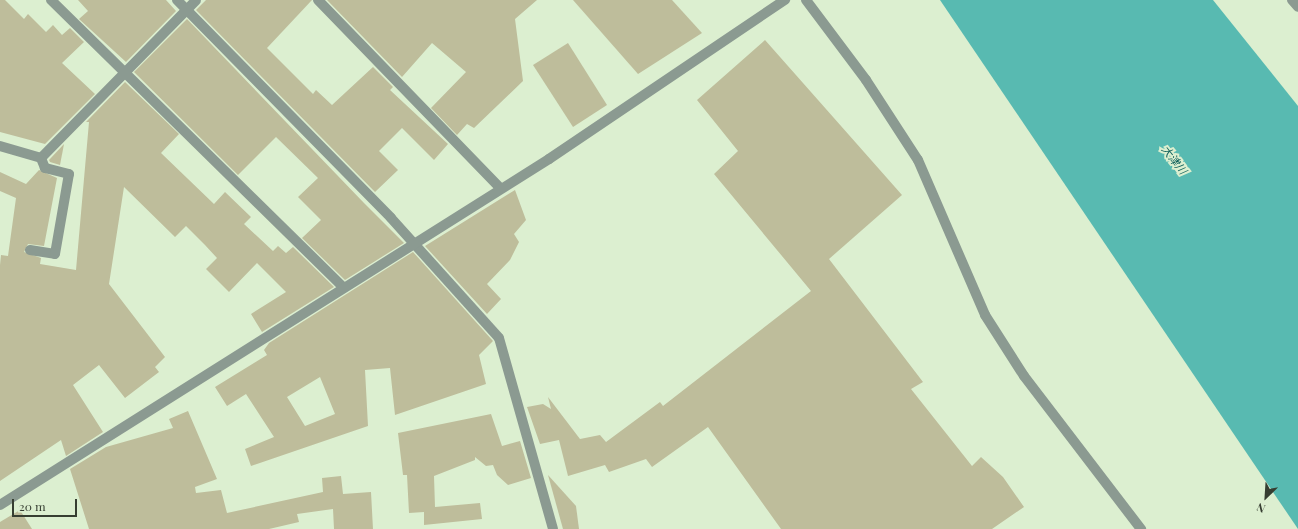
<!DOCTYPE html>
<html>
<head>
<meta charset="utf-8">
<style>
	body { margin:0 }
	#map { position:relative; width:1298px; height:529px; overflow:hidden; background:#dcefd0; font-family:"Playfair Display","Noto Sans JP",serif }
	div>[style] { position:absolute }
	.water>* { inset:0; background:#58bab1 }
	.building>* { inset:0; background:#bebd9b }
	.minor>* { height:10px; margin:-5px; padding:0 5px; transform-origin:5px; border-radius:5px; background:#8b9a91 }
	span { translate:-50% -50%; white-space:nowrap; text-align:center; line-height:1.15; -webkit-text-stroke:4px #dcefd0; paint-order:stroke }
	.water-label { font-size:11px; color:#15655f; font-style:italic }
	.north { position:absolute; left:1246px; top:477px; width:40px; height:40px; -webkit-text-stroke:3px #dcefd0; paint-order:stroke; rotate:205deg; font-size:11px; font-weight:700; line-height:16px; text-align:center; color:#363e31 }
	.north::after { content:''; display:block; margin:auto; width:14px; height:18px; background:#363e31; clip-path:polygon(50% 0,100% 100%,50% 72%,0 100%) }
	.scale { position:absolute; left:12px; top:499px; width:65px; height:18px; box-sizing:border-box; border:2px solid #363e31; border-top:0; padding-left:5px; font-size:12px; line-height:14px; white-space:nowrap; color:#363e31; -webkit-text-stroke:3px #dcefd0; paint-order:stroke }
</style>
</head>
<body>
<div id="map">
	<div class="water">
		<i style="clip-path:polygon(940px 0,1213px 0,1298px 106px,1298px 529px)"></i>
	</div>
	<div class="building">
		<i style="clip-path:polygon(0 0,5px 0,24px 19px,28px 14px,46px 32px,53px 25px,62px 35px,70px 28px,84px 42px,62px 63px,95px 94px,45px 144px,0 132px)"></i>
		<i style="clip-path:polygon(78px 0,166px 0,176px 11px,126px 62px,79px 19px,88px 11px)"></i>
		<i style="clip-path:polygon(206px 0,312px 0,267px 48px,313px 94px,316px 90px,332px 105px,373px 67px,393px 87px,390px 90px,448px 144px,434px 160px,402px 128px,379px 151px,398px 170px,375px 192px,196px 10px)"></i>
		<i style="clip-path:polygon(327px 0,537px 0,515px 19px,523px 81px,474px 128px,467px 124px,457px 135px,431px 108px,466px 72px,432px 43px,402px 77px)"></i>
		<i style="clip-path:polygon(573px 0,672px 0,702px 33px,638px 74px)"></i>
		<i style="clip-path:polygon(187px 19px,364px 203px,404px 243px,345px 280px,302px 238px,321px 220px,298px 197px,318px 178px,276px 137px,238px 175px,134px 72px)"></i>
		<i style="clip-path:polygon(765px 40px,902px 195px,829px 259px,923px 382px,911px 389px,972px 466px,981px 457px,1003px 477px,1024px 507px,992px 529px,781px 529px,708px 427px,652px 467px,646px 459px,609px 472px,605px 465px,568px 476px,559px 440px,540px 444px,527px 407px,543px 404px,551px 409px,548px 397px,580px 439px,600px 435px,606px 442px,660px 402px,663px 406px,811px 291px,714px 174px,738px 151px,697px 100px)"></i>
		<i style="clip-path:polygon(568px 43px,607px 105px,573px 127px,533px 65px)"></i>
		<i style="clip-path:polygon(125px 82px,179px 134px,161px 153px,214px 204px,225px 192px,251px 217px,244px 224px,273px 251px,278px 246px,286px 253px,293px 247px,334px 287px,262px 332px,251px 314px,286px 292px,257px 263px,229px 292px,206px 269px,217px 258px,205px 245px,186px 226px,175px 237px,124px 187px,109px 284px,165px 357px,155px 367px,159px 372px,125px 398px,99px 365px,73px 385px,103px 432px,66px 456px,61px 440px,0 481px,0 265px,1px 255px,8px 256px,16px 198px,0 191px,0 172px,26px 184px,39px 170px,57px 178px,44px 246px,28px 244px,24px 252px,41px 258px,40px 264px,76px 270px,89px 122px,86px 122px)"></i>
		<i style="clip-path:polygon(64px 144px,60px 165px,50px 162px,49px 160px)"></i>
		<i style="clip-path:polygon(515px 190px,526px 220px,514px 234px,519px 242px,510px 260px,487px 284px,501px 299px,487px 314px,425px 246px)"></i>
		<i style="clip-path:polygon(evenodd,413px 252px,493px 341px,479px 355px,486px 384px,395px 415px,390px 368px,365px 370px,368px 426px,251px 466px,245px 449px,274px 437px,246px 394px,227px 406px,215px 387px,267px 355px,264px 350px,269px 343px,413px 252px,320px 377px,335px 414px,305px 426px,287px 397px,320px 377px)"></i>
		<i style="clip-path:polygon(188px 411px,217px 479px,195px 487px,196px 493px,221px 490px,227px 513px,323px 492px,322px 478px,341px 476px,343px 494px,371px 492px,373px 529px,334px 529px,333px 509px,297px 514px,299px 522px,269px 529px,89px 529px,70px 469px,106px 447px,173px 428px,169px 419px)"></i>
		<i style="clip-path:polygon(491px 414px,502px 446px,520px 441px,531px 478px,508px 485px,497px 475px,493px 465px,486px 466px,475px 457px,475px 460px,434px 476px,435px 507px,480px 503px,482px 519px,424px 525px,424px 512px,409px 513px,407px 475px,403px 475px,398px 433px)"></i>
		<i style="clip-path:polygon(548px 475px,576px 506px,579px 529px,563px 529px)"></i>
		<i style="clip-path:polygon(20px 510px,32px 529px,0 529px,0 522px)"></i>
	</div>
	<div class="minor">
		<i style="left:51px;top:0;width:408px;rotate:44.5deg"></i>
		<i style="left:177px;top:0;width:305px;rotate:45.5deg"></i>
		<i style="left:391px;top:218px;width:161px;rotate:48deg"></i>
		<i style="left:499px;top:338px;width:198px;rotate:74.2deg"></i>
		<i style="left:318px;top:0;width:260px;rotate:45.9deg"></i>
		<i style="left:806px;top:0;width:100px;rotate:53.1deg"></i>
		<i style="left:866px;top:80px;width:95px;rotate:57deg"></i>
		<i style="left:918px;top:160px;width:169px;rotate:66.6deg"></i>
		<i style="left:985px;top:315px;width:72px;rotate:57.4deg"></i>
		<i style="left:1024px;top:376px;width:193px;rotate:52.6deg"></i>
		<i style="left:1292px;top:0;width:9px;rotate:49deg"></i>
		<i style="left:0;top:146px;width:43px;rotate:16.3deg"></i>
		<i style="left:41px;top:158px;width:221px;rotate:-45.5deg"></i>
		<i style="left:30px;top:250px;width:25px;rotate:9deg"></i>
		<i style="left:55px;top:254px;width:81px;rotate:-80.1deg"></i>
		<i style="left:69px;top:174px;width:25px;rotate:-166deg"></i>
		<i style="left:45px;top:168px;width:11px;rotate:-112deg"></i>
		<i style="left:0;top:505px;width:649px;rotate:-32.22deg"></i>
		<i style="left:549px;top:159px;width:285px;rotate:-34deg"></i>
	</div>
	<div class="water-label">
		<span style="left:1174px;top:160px;rotate:52deg">大津川</span>
	</div>
	<div class="north">N</div>
	<div class="scale">20 m</div>
</div>
</body>
</html>
